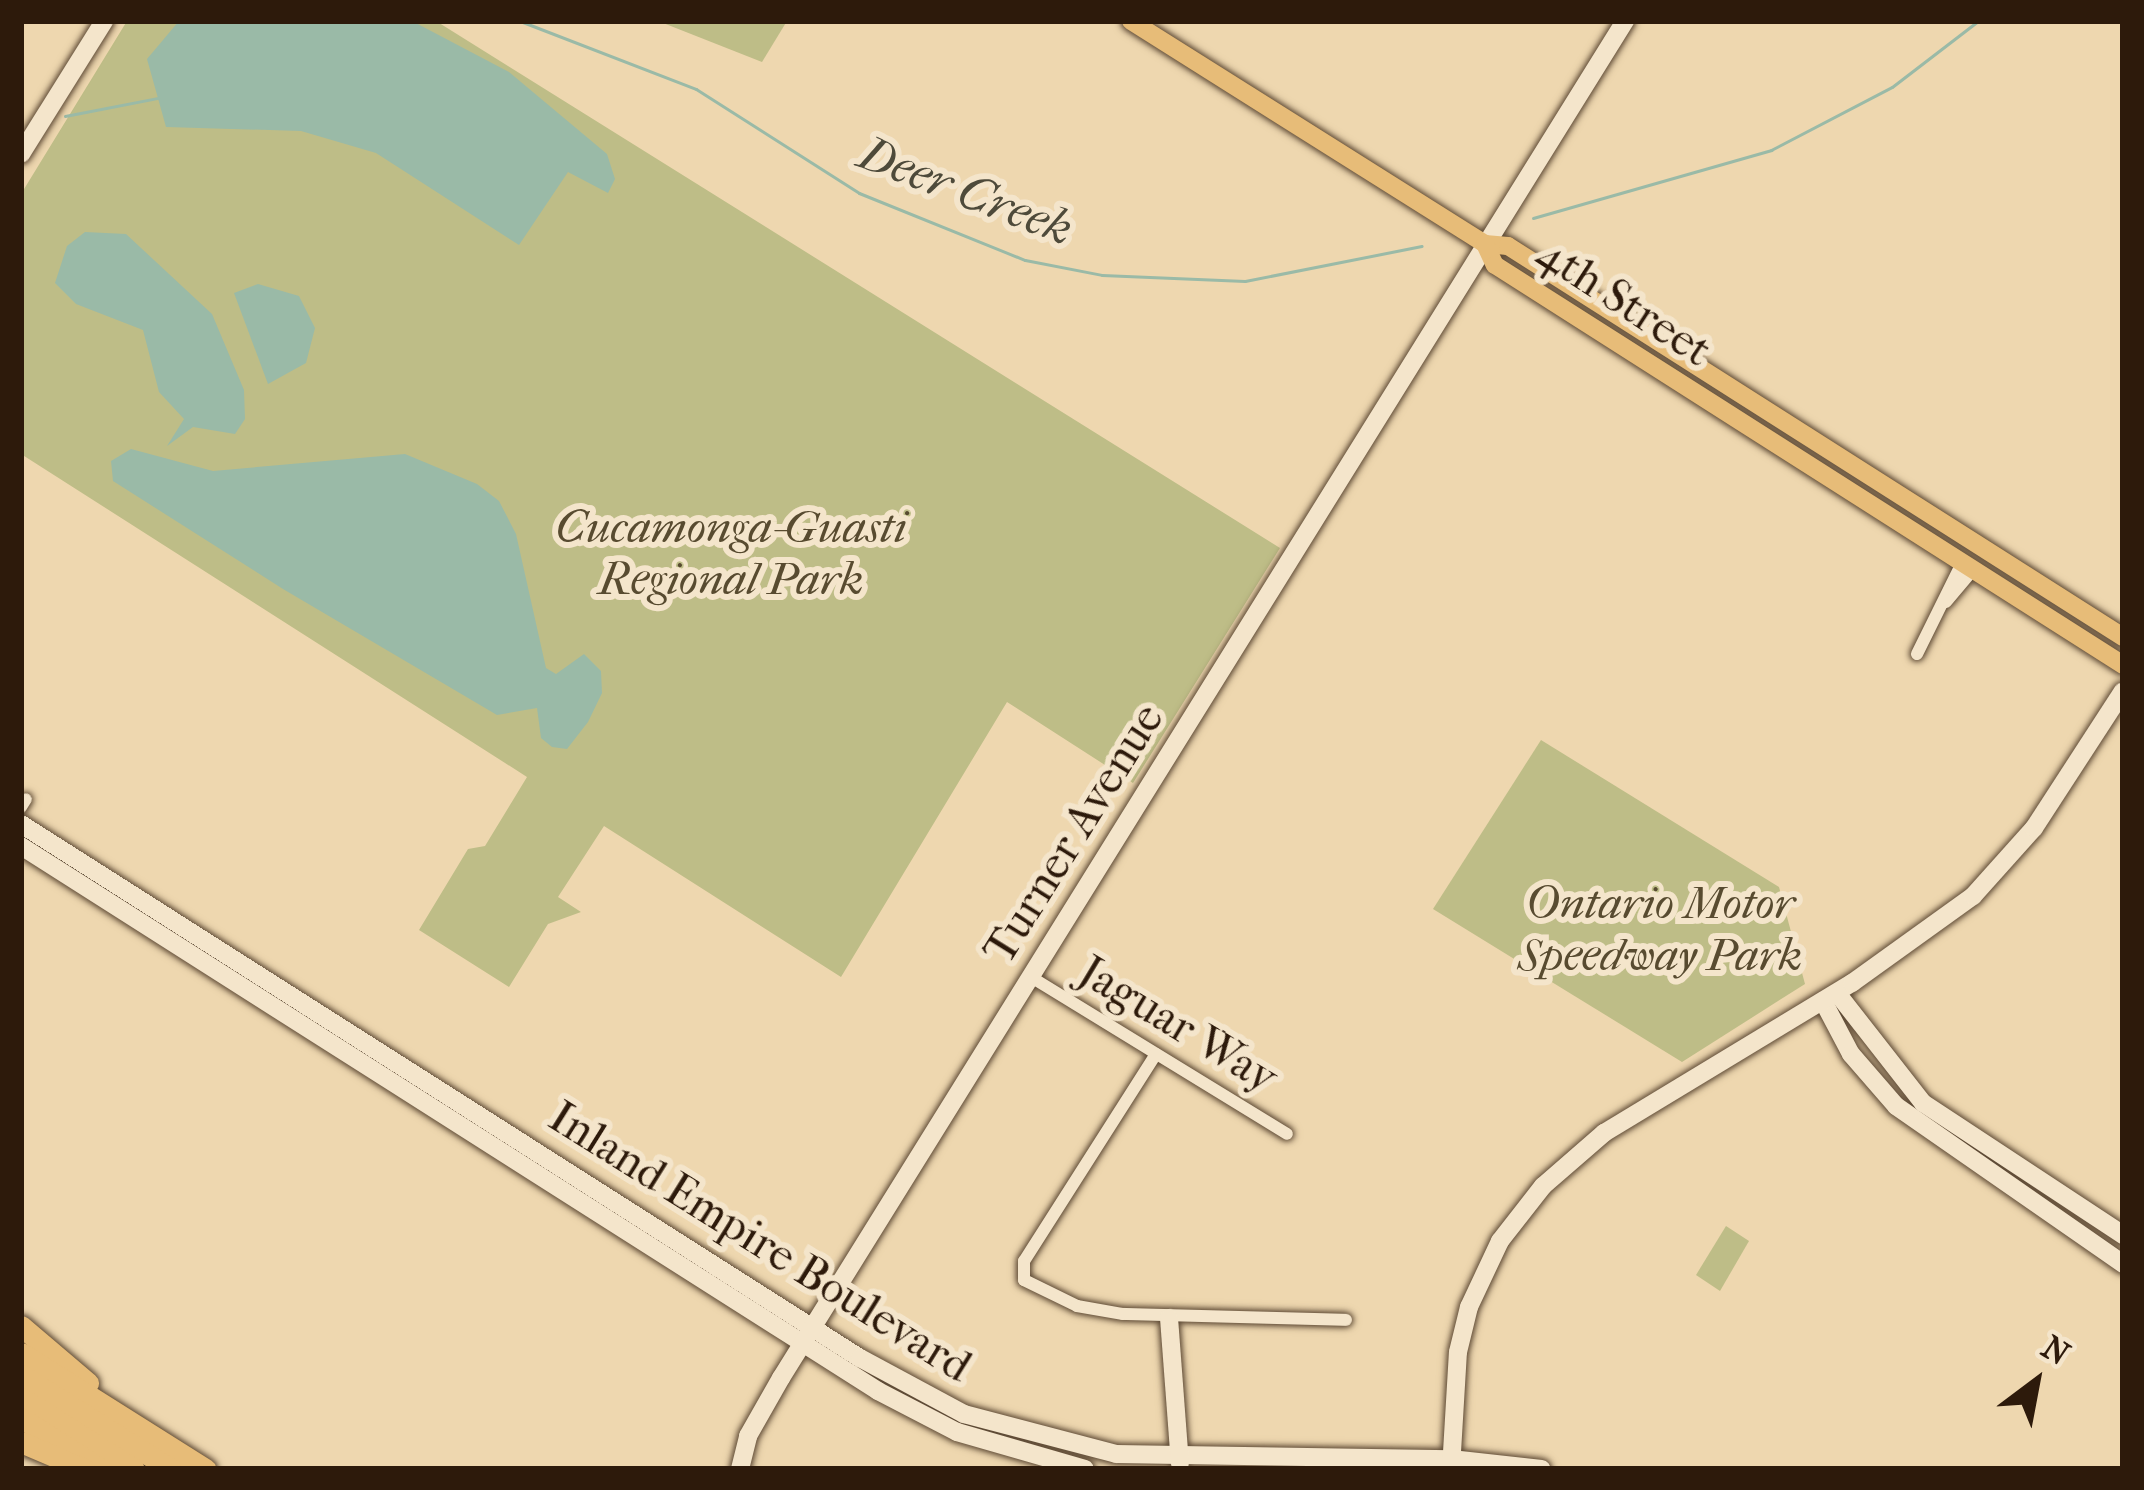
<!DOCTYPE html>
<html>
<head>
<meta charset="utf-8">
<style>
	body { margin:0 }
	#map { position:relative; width:2144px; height:1490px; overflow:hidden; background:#eed7af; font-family:"IM FELL French Canon",serif }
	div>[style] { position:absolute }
	.green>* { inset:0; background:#bebd87 }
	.water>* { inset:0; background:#9abaa7 }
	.stream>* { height:3px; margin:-1.5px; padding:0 1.5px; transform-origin:1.5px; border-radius:1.5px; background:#9abaa7 }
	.roads { filter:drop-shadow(0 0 3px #5d4934) drop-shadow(0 0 3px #5d4934) }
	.street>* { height:12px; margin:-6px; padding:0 6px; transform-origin:6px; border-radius:6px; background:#f4e5cb }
	.secondary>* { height:18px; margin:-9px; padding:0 9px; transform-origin:9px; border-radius:9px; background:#f4e5cb }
	.primary>* { height:18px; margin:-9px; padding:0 9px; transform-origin:9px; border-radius:9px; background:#e7bc78 }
	.highway>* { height:21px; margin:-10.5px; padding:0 10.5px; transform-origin:10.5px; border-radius:10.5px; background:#e7bc78 }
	span { translate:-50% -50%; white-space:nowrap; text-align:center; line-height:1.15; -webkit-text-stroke:12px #f4e5cb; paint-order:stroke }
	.street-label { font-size:45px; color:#2d1a0b }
	.park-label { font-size:45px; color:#584b30; font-style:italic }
	.water-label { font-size:48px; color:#4e4a3a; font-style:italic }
	.frame { position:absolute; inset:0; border:24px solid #2d1a0b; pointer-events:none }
	.north { position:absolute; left:1976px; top:1322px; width:120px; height:120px; -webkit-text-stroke:9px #f4e5cb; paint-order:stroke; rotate:32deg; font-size:33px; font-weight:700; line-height:48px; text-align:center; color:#2d1a0b }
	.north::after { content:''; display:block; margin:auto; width:42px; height:54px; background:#2d1a0b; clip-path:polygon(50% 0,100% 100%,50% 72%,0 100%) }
</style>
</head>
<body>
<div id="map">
	<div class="green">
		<i style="clip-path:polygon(127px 21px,436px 21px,1280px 548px,1133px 783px,1007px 702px,841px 977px,604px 826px,558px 897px,581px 912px,548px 924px,509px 987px,419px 930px,468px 849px,485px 846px,527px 777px,21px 454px,21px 194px)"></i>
		<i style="clip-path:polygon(658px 21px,787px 21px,762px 62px)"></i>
		<i style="clip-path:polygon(1541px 740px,1779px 887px,1805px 984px,1682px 1062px,1433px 909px)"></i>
		<i style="clip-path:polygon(1726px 1226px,1749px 1241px,1720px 1291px,1696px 1275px)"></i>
	</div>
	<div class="water">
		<i style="clip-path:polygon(179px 21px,412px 21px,509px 72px,607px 154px,615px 179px,608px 193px,568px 172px,519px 245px,376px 153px,301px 131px,166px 127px,147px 59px)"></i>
		<i style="clip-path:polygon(85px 232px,126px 234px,212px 314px,244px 390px,245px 419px,235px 434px,193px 427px,167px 446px,184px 419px,159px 392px,143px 330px,76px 304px,55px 283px,67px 246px)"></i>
		<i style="clip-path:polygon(258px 284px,299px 296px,315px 328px,306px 363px,268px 384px,234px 293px)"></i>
		<i style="clip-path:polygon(131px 449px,213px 471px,405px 454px,477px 484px,499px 501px,516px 534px,546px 668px,556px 674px,584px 654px,601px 671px,602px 693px,588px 722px,567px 749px,552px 747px,541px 738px,537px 708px,497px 715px,283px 589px,113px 481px,111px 461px)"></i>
	</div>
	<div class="stream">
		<i style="left:520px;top:21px;width:189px;rotate:21.1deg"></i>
		<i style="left:696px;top:89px;width:193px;rotate:32.5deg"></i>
		<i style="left:859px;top:193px;width:179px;rotate:22deg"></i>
		<i style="left:1025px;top:260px;width:78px;rotate:11deg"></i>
		<i style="left:1102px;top:275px;width:143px;rotate:2.4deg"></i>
		<i style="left:1245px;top:281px;width:180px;rotate:-11.2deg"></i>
		<i style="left:65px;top:116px;width:95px;rotate:-11deg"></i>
		<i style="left:1533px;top:218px;width:248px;rotate:-15.9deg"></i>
		<i style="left:1771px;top:150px;width:136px;rotate:-27.5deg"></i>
		<i style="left:1892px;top:87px;width:108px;rotate:-37.5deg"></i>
	</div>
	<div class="roads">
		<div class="street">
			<i style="left:1946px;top:602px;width:40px;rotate:-50deg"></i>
			<i style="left:1917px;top:654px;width:99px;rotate:-63.7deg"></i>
			<i style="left:21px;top:807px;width:9px;rotate:-58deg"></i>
			<i style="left:1031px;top:977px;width:300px;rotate:31.5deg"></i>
			<i style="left:1156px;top:1054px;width:246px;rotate:122.5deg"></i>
			<i style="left:1024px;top:1261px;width:19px;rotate:90deg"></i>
			<i style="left:1024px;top:1280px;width:59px;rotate:26.1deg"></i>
			<i style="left:1077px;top:1306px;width:47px;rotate:9.9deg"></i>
			<i style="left:1123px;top:1314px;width:223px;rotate:1.5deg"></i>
		</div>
		<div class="secondary">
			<i style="left:21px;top:154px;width:157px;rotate:-58deg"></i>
			<i style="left:21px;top:824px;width:995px;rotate:32.48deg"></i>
			<i style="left:860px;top:1358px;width:118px;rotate:28.3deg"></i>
			<i style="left:964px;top:1414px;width:157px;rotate:14.7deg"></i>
			<i style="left:1116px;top:1454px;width:335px;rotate:0.9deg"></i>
			<i style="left:1451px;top:1459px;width:91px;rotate:6.3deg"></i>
			<i style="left:21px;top:846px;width:1016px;rotate:32.45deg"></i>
			<i style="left:878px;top:1391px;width:89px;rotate:27.4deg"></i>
			<i style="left:957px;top:1432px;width:133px;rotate:16.1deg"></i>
			<i style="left:1837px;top:993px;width:140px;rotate:52deg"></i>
			<i style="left:1923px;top:1103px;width:240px;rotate:33.4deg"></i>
			<i style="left:1823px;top:1001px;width:60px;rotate:62.2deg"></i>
			<i style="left:1851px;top:1054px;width:69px;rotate:49.1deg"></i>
			<i style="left:1896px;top:1106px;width:277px;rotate:34.8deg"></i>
			<i style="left:1169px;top:1318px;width:146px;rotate:85.7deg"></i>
			<i style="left:740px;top:1469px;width:34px;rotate:-76deg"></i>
			<i style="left:748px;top:1436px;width:67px;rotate:-60.4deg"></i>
			<i style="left:781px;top:1378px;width:1598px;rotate:-58.12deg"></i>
			<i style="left:1451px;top:1469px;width:117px;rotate:-86.6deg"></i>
			<i style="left:1458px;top:1352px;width:46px;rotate:-76.3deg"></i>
			<i style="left:1469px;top:1307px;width:73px;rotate:-64.8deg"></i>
			<i style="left:1500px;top:1241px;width:70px;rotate:-52deg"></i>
			<i style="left:1543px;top:1186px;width:81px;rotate:-41deg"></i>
			<i style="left:1604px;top:1133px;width:290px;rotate:-31.2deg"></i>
			<i style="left:1852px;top:983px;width:149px;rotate:-35.7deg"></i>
			<i style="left:1973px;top:896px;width:91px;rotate:-48.1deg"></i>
			<i style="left:2034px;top:828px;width:163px;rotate:-57deg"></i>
		</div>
		<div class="primary">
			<i style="left:1131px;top:21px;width:418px;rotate:32.2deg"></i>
			<i style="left:1485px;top:244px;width:23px;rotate:5deg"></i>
			<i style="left:1508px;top:246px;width:729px;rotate:32.45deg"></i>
			<i style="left:1485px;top:244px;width:23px;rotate:65deg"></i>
			<i style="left:1495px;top:265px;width:745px;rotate:32.49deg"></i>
		</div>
		<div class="highway">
			<i style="left:21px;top:1326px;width:88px;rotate:40.4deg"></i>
			<i style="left:21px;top:1353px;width:218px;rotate:32.2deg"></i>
			<i style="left:21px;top:1375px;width:177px;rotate:32.1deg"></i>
			<i style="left:21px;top:1398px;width:133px;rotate:32.1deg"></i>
			<i style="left:21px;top:1418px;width:95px;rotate:32.5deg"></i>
			<i style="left:21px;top:1442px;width:69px;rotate:23.2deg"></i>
		</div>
	</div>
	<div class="street-label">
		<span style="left:1624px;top:302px;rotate:33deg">4th Street</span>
		<span style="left:1074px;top:834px;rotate:-58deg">Turner Avenue</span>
		<span style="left:1178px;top:1025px;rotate:31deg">Jaguar Way</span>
		<span style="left:760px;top:1242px;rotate:32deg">Inland Empire Boulevard</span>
	</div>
	<div class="park-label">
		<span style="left:731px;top:554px">Cucamonga-Guasti<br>Regional Park</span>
		<span style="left:1660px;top:930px">Ontario Motor<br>Speedway Park</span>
	</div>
	<div class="water-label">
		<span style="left:966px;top:191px;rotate:21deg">Deer Creek</span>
	</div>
	<div class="frame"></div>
	<div class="north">N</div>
</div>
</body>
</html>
